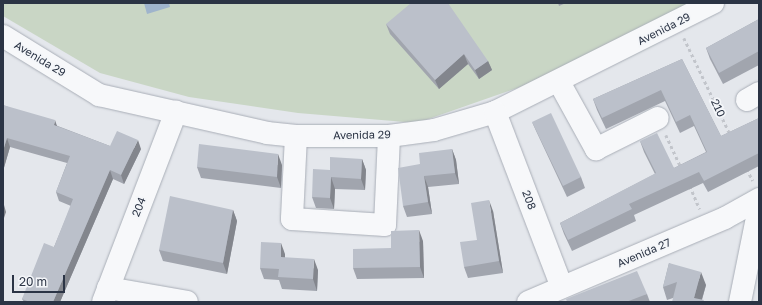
<!DOCTYPE html>
<html>
<head>
<meta charset="utf-8">
<style>
	body { margin:0 }
	#map { position:relative; width:762px; height:305px; overflow:hidden; background:#e4e7ec; font-family:"Golos Text",sans-serif }
	div>[style] { position:absolute }
	.green>* { inset:0; background:#c9d6c5 }
	.water>* { inset:0; background:#9fb4cc }
	.path>* { height:2.5px; margin-top:-1.25px; transform-origin:0; background:repeating-linear-gradient(90deg,#c2c5cb 0 3px,transparent 0 6px) }
	.roads { filter:drop-shadow(0 0 1px #a9aeb7) drop-shadow(0 0 1px #a9aeb7) }
	.minor>* { height:22px; margin:-11px; padding:0 11px; transform-origin:11px; border-radius:11px; background:#f7f8fa }
	.wall>* { inset:0; background:#a1a5ae }
	.shaded-wall>* { inset:0; background:#83868d }
	.building>* { inset:0; background:#bbc0ca }
	span { translate:-50% -50%; white-space:nowrap; text-align:center; line-height:1.15; -webkit-text-stroke:3.5px #f4f6f9; paint-order:stroke }
	.street-label { font-size:11px; color:#2b3445 }
	.frame { position:absolute; inset:0; border:4px solid #2b3445; pointer-events:none }
	.scale { position:absolute; left:12px; top:275px; width:53px; height:18px; box-sizing:border-box; border:2px solid #2b3445; border-top:0; padding-left:5px; font-size:12px; line-height:14px; white-space:nowrap; color:#2b3445; -webkit-text-stroke:3px #f4f6f9; paint-order:stroke }
</style>
</head>
<body>
<div id="map">
	<div class="green">
		<i style="clip-path:polygon(3px 3px,701px 3px,606px 57px,417px 123px,298px 113px,189px 97px,100px 73px,3px 16px)"></i>
	</div>
	<div class="water">
		<i style="clip-path:polygon(144px 3px,169px 3px,170px 7px,147px 14px)"></i>
	</div>
	<div class="path">
		<i style="left:684px;top:38px;width:106px;rotate:64.4deg"></i>
		<i style="left:666px;top:135px;width:35px;rotate:65deg"></i>
		<i style="left:747px;top:169px;width:13px;rotate:63deg"></i>
		<i style="left:690px;top:186px;width:25px;rotate:67deg"></i>
	</div>
	<div class="roads">
		<div class="minor">
			<i style="left:3px;top:36px;width:113px;rotate:31.6deg"></i>
			<i style="left:99px;top:95px;width:172px;rotate:12.7deg"></i>
			<i style="left:267px;top:133px;width:29px;rotate:6deg"></i>
			<i style="left:296px;top:136px;width:93px"></i>
			<i style="left:389px;top:136px;width:45px;rotate:-7.6deg"></i>
			<i style="left:434px;top:130px;width:64px;rotate:-16.4deg"></i>
			<i style="left:495px;top:112px;width:244px;rotate:-26.6deg"></i>
			<i style="left:559px;top:82px;width:77px;rotate:61.1deg"></i>
			<i style="left:596px;top:149px;width:69px;rotate:-26.6deg"></i>
			<i style="left:747px;top:100px;width:14px;rotate:-30deg"></i>
			<i style="left:495px;top:112px;width:187px;rotate:69.1deg"></i>
			<i style="left:296px;top:136px;width:83px;rotate:92.8deg"></i>
			<i style="left:292px;top:219px;width:93px;rotate:3.7deg"></i>
			<i style="left:385px;top:225px;width:89px;rotate:-87.4deg"></i>
			<i style="left:108px;top:288px;width:80px;rotate:10deg"></i>
			<i style="left:103px;top:302px;width:204px;rotate:-69deg"></i>
			<i style="left:528px;top:302px;width:214px;rotate:-23.1deg"></i>
			<i style="left:725px;top:218px;width:39px;rotate:-29deg"></i>
			<i style="left:740px;top:302px;width:96px;rotate:-78.6deg"></i>
		</div>
	</div>
	<div class="wall">
		<i style="clip-path:polygon(558px 3px,566px 3px,559px 6px)"></i>
		<i style="clip-path:polygon(759px 19px,759px 65px,723px 84px,710px 59px,706px 48px)"></i>
		<i style="clip-path:polygon(386px 24px,488px 61px,492px 70px,479px 79px,468px 64px,439px 89px,390px 34px)"></i>
		<i style="clip-path:polygon(682px 59px,721px 136px,759px 118px,759px 166px,708px 192px,703px 183px,634px 215px,636px 221px,572px 251px,564px 234px,560px 223px,655px 174px,644px 152px,640px 141px,674px 168px,706px 152px,694px 126px,680px 133px,665px 101px,606px 129px,597px 110px,593px 99px)"></i>
		<i style="clip-path:polygon(3px 105px,110px 146px,141px 149px,124px 184px,113px 179px,60px 302px,24px 302px,22px 299px,54px 247px,71px 206px,59px 201px,56px 192px,67px 163px,10px 147px,3px 171px)"></i>
		<i style="clip-path:polygon(532px 122px,581px 177px,585px 188px,567px 197px,537px 133px)"></i>
		<i style="clip-path:polygon(452px 149px,456px 160px,459px 184px,428px 187px,432px 214px,407px 217px,403px 206px,420px 164px)"></i>
		<i style="clip-path:polygon(362px 159px,366px 170px,365px 190px,335px 189px,334px 209px,316px 208px,312px 197px,330px 170px)"></i>
		<i style="clip-path:polygon(282px 165px,281px 188px,201px 178px,197px 167px)"></i>
		<i style="clip-path:polygon(233px 210px,237px 221px,227px 274px,163px 261px,159px 250px)"></i>
		<i style="clip-path:polygon(493px 211px,503px 273px,468px 278px,464px 267px,477px 240px)"></i>
		<i style="clip-path:polygon(423px 241px,424px 278px,357px 279px,353px 268px,391px 248px)"></i>
		<i style="clip-path:polygon(285px 254px,285px 258px,318px 270px,317px 291px,282px 289px,279px 280px,264px 279px,260px 268px)"></i>
		<i style="clip-path:polygon(669px 263px,706px 285px,702px 300px,673px 298px,667px 300px,663px 287px)"></i>
		<i style="clip-path:polygon(647px 294px,650px 302px,567px 302px)"></i>
	</div>
	<div class="shaded-wall">
		<i style="clip-path:polygon(464px 54px,468px 64px,439px 89px,435px 80px)"></i>
		<i style="clip-path:polygon(488px 61px,492px 70px,479px 79px,475px 70px)"></i>
		<i style="clip-path:polygon(55px 120px,58px 129px,54px 125px)"></i>
		<i style="clip-path:polygon(7px 138px,10px 147px,3px 171px,3px 151px)"></i>
		<i style="clip-path:polygon(138px 140px,141px 149px,124px 184px,121px 175px)"></i>
		<i style="clip-path:polygon(452px 149px,456px 160px,459px 184px,455px 173px)"></i>
		<i style="clip-path:polygon(278px 154px,282px 165px,281px 188px,277px 177px)"></i>
		<i style="clip-path:polygon(362px 159px,366px 170px,365px 190px,361px 179px)"></i>
		<i style="clip-path:polygon(110px 170px,113px 179px,60px 302px,53px 302px)"></i>
		<i style="clip-path:polygon(424px 176px,428px 187px,432px 214px,428px 202px)"></i>
		<i style="clip-path:polygon(331px 177px,335px 189px,334px 209px,330px 198px)"></i>
		<i style="clip-path:polygon(489px 200px,493px 211px,503px 273px,499px 261px)"></i>
		<i style="clip-path:polygon(4px 205px,6px 212px,3px 221px,3px 207px)"></i>
		<i style="clip-path:polygon(233px 210px,237px 221px,227px 274px,223px 263px)"></i>
		<i style="clip-path:polygon(419px 230px,423px 241px,424px 278px,420px 267px)"></i>
		<i style="clip-path:polygon(281px 243px,285px 254px,285px 269px,281px 257px)"></i>
		<i style="clip-path:polygon(314px 259px,318px 270px,317px 291px,313px 279px)"></i>
		<i style="clip-path:polygon(701px 272px,706px 285px,701px 302px,694px 298px)"></i>
	</div>
	<div class="building">
		<i style="clip-path:polygon(411px 3px,448px 3px,488px 61px,475px 70px,464px 54px,435px 80px,386px 24px)"></i>
		<i style="clip-path:polygon(759px 19px,759px 51px,719px 73px,706px 48px)"></i>
		<i style="clip-path:polygon(682px 59px,721px 136px,759px 118px,759px 153px,704px 181px,699px 172px,629px 204px,632px 209px,568px 240px,560px 223px,656px 173px,640px 141px,657px 133px,674px 168px,707px 152px,690px 115px,676px 122px,661px 90px,602px 118px,593px 99px)"></i>
		<i style="clip-path:polygon(3px 105px,55px 120px,54px 125px,110px 146px,117px 131px,138px 140px,121px 175px,110px 170px,53px 302px,30px 302px,22px 299px,44px 243px,54px 247px,73px 199px,56px 192px,70px 156px,7px 138px,3px 151px)"></i>
		<i style="clip-path:polygon(551px 113px,581px 177px,563px 186px,532px 122px)"></i>
		<i style="clip-path:polygon(199px 144px,278px 154px,277px 177px,197px 167px)"></i>
		<i style="clip-path:polygon(452px 149px,455px 173px,424px 176px,428px 202px,403px 206px,398px 168px,420px 164px,419px 153px)"></i>
		<i style="clip-path:polygon(330px 157px,362px 159px,361px 179px,331px 177px,330px 198px,312px 197px,313px 169px,330px 170px)"></i>
		<i style="clip-path:polygon(170px 196px,233px 210px,223px 263px,159px 250px)"></i>
		<i style="clip-path:polygon(489px 200px,499px 261px,464px 267px,460px 242px,477px 240px,471px 203px)"></i>
		<i style="clip-path:polygon(419px 230px,420px 267px,353px 268px,353px 249px,391px 248px,391px 231px)"></i>
		<i style="clip-path:polygon(261px 242px,281px 243px,281px 257px,314px 259px,313px 279px,278px 277px,279px 269px,260px 268px)"></i>
		<i style="clip-path:polygon(669px 263px,701px 272px,694px 298px,704px 300px,703px 302px,672px 302px,677px 282px,663px 287px)"></i>
		<i style="clip-path:polygon(637px 271px,647px 294px,626px 302px,567px 302px,566px 299px)"></i>
	</div>
	<div class="street-label">
		<span style="left:664px;top:29px;rotate:-27deg">Avenida 29</span>
		<span style="left:40px;top:59px;rotate:31deg">Avenida 29</span>
		<span style="left:718px;top:108px;rotate:65deg">210</span>
		<span style="left:362px;top:135px;rotate:-1deg">Avenida 29</span>
		<span style="left:529px;top:200px;rotate:69deg">208</span>
		<span style="left:139px;top:207px;rotate:-69deg">204</span>
		<span style="left:644px;top:253px;rotate:-23deg">Avenida 27</span>
	</div>
	<div class="frame"></div>
	<div class="scale">20 m</div>
</div>
</body>
</html>
